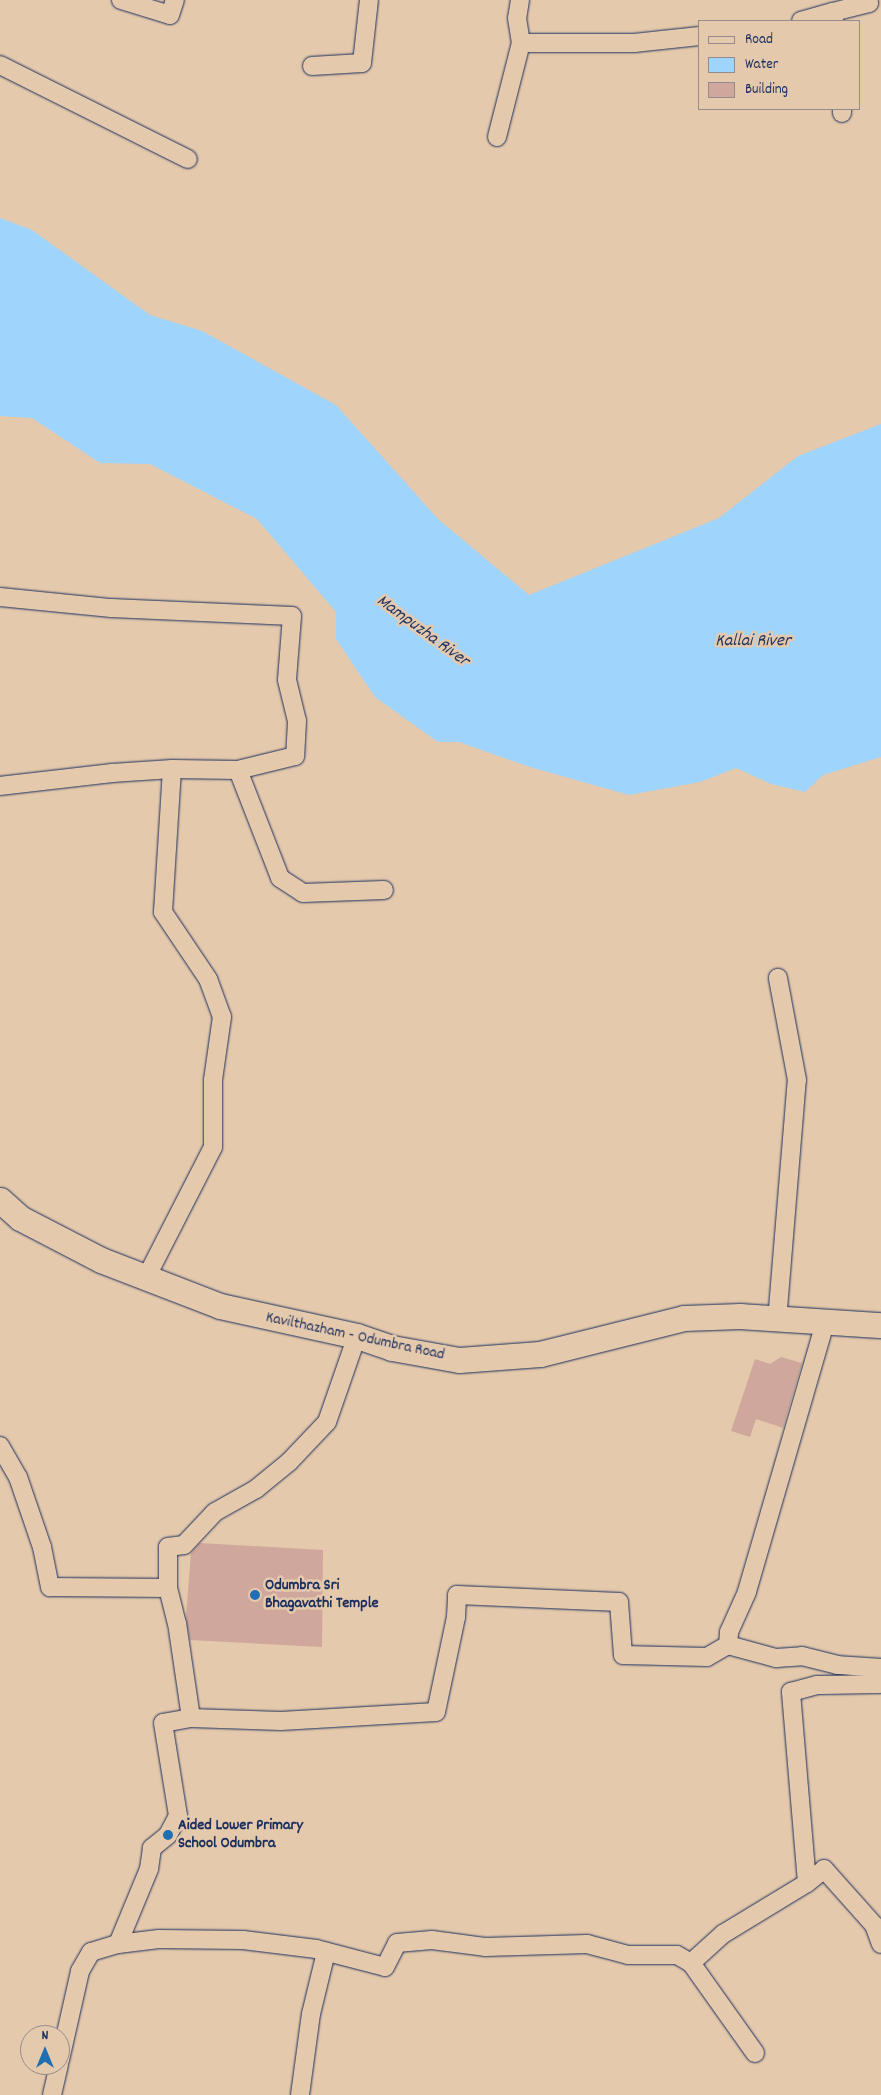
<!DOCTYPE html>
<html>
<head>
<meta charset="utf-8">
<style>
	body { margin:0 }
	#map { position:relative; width:881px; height:2095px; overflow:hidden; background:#e5c9ac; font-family:Dekko,sans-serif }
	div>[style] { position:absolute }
	.water>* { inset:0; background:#9fd4fd }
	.building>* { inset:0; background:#cfa79c }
	.roads { filter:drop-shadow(0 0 1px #1b2f5e) drop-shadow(0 0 1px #1b2f5e) }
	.street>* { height:18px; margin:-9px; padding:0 9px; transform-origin:9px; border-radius:9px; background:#e5c9ac }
	.secondary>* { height:25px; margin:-12.5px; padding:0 12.5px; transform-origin:12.5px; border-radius:12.5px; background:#e5c9ac }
	.dots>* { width:14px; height:14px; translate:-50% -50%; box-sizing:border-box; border:2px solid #e5c9ac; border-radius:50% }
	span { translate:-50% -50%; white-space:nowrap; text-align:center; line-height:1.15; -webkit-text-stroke:5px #e5c9ac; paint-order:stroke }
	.street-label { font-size:16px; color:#1b2f5e }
	.poi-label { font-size:16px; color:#1b2f5e; font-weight:700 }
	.left { translate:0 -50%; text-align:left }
	.water-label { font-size:18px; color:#223766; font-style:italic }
	.legend { position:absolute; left:698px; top:20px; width:162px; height:90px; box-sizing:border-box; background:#e5c9ac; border:1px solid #948b8d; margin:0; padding:6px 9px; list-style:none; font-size:15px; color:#1b2f5e }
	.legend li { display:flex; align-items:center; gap:10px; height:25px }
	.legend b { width:25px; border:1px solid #948b8d }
	.north { position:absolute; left:20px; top:2025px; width:50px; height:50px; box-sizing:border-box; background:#e5c9ac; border:1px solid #948b8d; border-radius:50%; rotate:0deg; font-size:14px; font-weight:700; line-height:20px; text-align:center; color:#1b2f5e }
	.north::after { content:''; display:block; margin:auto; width:18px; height:22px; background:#1f6fb2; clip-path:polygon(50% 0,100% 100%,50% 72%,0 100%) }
</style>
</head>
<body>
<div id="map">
	<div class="water">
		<i style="clip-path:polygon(0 218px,32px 230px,150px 315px,202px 331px,336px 405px,438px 519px,529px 595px,719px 518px,798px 456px,881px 424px,881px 757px,823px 775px,805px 792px,771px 784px,736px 768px,700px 782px,629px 795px,530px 767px,459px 742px,438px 742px,375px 697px,336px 639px,336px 612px,257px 519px,150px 464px,100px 463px,32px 418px,0 416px)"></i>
	</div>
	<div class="building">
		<i style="clip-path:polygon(781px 1357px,802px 1363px,783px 1428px,756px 1419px,750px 1437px,731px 1431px,755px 1359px,770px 1364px)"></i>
		<i style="clip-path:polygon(200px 1543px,323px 1550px,322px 1647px,190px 1640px,186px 1617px,191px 1553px)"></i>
	</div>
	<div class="roads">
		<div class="street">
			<i style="left:121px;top:0;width:51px;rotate:17deg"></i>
			<i style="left:170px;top:15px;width:16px;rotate:-72deg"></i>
			<i style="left:520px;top:0;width:18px;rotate:99deg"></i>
			<i style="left:517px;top:18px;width:25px;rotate:81deg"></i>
			<i style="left:801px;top:21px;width:33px;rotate:-16deg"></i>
			<i style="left:834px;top:21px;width:9px;rotate:-96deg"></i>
			<i style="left:833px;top:12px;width:37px;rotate:-14deg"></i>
			<i style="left:869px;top:3px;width:3px;rotate:-108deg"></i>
			<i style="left:0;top:65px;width:210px;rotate:26.6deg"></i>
			<i style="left:312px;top:66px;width:50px;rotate:-3.4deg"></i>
			<i style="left:362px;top:63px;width:63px;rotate:-83.7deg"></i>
			<i style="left:842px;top:109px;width:4px;rotate:90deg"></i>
			<i style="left:497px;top:137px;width:97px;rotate:-75.7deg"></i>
			<i style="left:521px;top:43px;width:113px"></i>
			<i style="left:634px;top:43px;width:66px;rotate:-6.1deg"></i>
			<i style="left:0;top:597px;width:112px;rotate:5.7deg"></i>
			<i style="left:111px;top:608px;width:181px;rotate:2.5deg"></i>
			<i style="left:292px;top:616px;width:64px;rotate:94.5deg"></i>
			<i style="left:287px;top:680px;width:42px;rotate:76.3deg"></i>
			<i style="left:297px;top:721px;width:35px;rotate:93deg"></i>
			<i style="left:295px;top:756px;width:59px;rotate:166.2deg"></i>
			<i style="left:238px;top:770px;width:66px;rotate:-179.1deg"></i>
			<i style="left:172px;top:769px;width:60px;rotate:176.2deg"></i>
			<i style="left:112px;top:773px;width:113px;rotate:173.4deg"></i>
			<i style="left:238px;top:770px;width:116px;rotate:68.7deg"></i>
			<i style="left:280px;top:878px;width:27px;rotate:33deg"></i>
			<i style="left:303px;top:893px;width:81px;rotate:-2.1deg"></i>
			<i style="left:146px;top:1278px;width:147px;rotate:-62.9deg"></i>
			<i style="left:213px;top:1147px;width:67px;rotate:-90deg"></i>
			<i style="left:213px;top:1080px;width:64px;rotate:-81.9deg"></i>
			<i style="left:222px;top:1017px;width:40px;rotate:-110.2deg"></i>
			<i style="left:208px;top:979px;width:81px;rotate:-123.9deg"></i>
			<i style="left:163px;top:912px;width:143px;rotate:-86.4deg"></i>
			<i style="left:777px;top:1321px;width:242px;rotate:-85.3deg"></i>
			<i style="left:797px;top:1080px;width:104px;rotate:-100.6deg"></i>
			<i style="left:825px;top:1323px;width:280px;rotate:106.2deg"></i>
			<i style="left:747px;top:1592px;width:44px;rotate:114.2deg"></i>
			<i style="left:729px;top:1632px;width:13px;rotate:94deg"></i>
			<i style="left:728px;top:1645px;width:50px;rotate:15.2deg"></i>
			<i style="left:776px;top:1658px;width:26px;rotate:-4deg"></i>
			<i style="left:802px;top:1656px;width:36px;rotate:14deg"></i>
			<i style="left:837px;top:1665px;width:44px;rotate:3.9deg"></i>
			<i style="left:0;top:1446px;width:36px;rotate:60deg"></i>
			<i style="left:18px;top:1477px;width:74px;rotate:71.1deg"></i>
			<i style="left:42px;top:1547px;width:41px;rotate:78.7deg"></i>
			<i style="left:50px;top:1587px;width:118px;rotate:0.5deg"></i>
			<i style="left:168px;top:1588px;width:41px;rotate:-90deg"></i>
			<i style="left:168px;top:1547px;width:16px;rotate:-7deg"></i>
			<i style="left:184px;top:1545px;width:45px;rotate:-46.8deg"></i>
			<i style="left:215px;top:1512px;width:47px;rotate:-29.3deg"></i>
			<i style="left:256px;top:1489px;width:43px;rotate:-39.3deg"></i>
			<i style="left:289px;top:1462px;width:55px;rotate:-46.5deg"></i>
			<i style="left:327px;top:1422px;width:91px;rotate:-70.8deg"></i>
			<i style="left:168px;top:1588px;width:36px;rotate:76deg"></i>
			<i style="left:177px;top:1623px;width:96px;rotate:81.6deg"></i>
			<i style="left:191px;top:1718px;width:28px;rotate:170deg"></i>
			<i style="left:163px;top:1723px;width:94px;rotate:80.8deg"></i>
			<i style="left:178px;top:1816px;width:21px;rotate:118deg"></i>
			<i style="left:168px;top:1835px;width:21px;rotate:141deg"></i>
			<i style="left:152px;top:1848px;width:21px;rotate:98deg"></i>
			<i style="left:149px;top:1869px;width:81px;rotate:112.5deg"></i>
			<i style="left:118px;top:1944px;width:41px;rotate:-7deg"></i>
			<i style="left:159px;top:1939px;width:84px;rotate:0.7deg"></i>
			<i style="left:243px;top:1940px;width:74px;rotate:7deg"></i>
			<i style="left:316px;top:1949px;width:71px;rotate:14.6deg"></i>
			<i style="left:385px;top:1967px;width:27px;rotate:-63deg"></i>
			<i style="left:397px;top:1943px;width:35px;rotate:-5deg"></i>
			<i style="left:432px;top:1940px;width:53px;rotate:7.5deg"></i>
			<i style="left:485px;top:1947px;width:102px;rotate:-1.7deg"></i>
			<i style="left:587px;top:1944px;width:42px;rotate:15deg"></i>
			<i style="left:628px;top:1955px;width:49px"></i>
			<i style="left:677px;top:1955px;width:16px;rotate:30deg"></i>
			<i style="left:191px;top:1718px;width:90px;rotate:1.9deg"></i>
			<i style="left:281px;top:1721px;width:155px;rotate:-3.3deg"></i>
			<i style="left:436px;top:1712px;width:97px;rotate:-78.1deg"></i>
			<i style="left:456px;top:1617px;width:22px;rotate:-87deg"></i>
			<i style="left:457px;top:1595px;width:162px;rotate:2.5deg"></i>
			<i style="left:619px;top:1602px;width:53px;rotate:85.7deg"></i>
			<i style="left:623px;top:1655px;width:84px;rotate:1.4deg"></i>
			<i style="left:707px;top:1657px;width:24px;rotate:-30deg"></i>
			<i style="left:807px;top:1883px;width:22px;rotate:-39deg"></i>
			<i style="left:824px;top:1869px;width:75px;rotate:48.2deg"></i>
			<i style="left:874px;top:1925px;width:20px;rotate:70deg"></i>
			<i style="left:755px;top:2053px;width:110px;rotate:-125.4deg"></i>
			<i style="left:691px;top:1963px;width:43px;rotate:-42.2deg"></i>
			<i style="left:723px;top:1934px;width:98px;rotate:-31.3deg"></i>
			<i style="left:807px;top:1883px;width:192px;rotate:-94.8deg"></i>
			<i style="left:791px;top:1692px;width:27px;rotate:-15deg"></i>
			<i style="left:817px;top:1685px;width:64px;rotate:-0.9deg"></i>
			<i style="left:60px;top:2060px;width:91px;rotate:-77.3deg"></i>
			<i style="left:80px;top:1971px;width:22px;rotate:-60deg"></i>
			<i style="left:91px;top:1952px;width:28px;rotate:-17deg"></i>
			<i style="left:52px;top:2095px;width:31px;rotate:-77deg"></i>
			<i style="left:300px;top:2095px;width:82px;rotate:-82.3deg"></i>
			<i style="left:311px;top:2014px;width:64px;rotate:-76.4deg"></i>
		</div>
		<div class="secondary">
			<i style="left:0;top:1200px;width:27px;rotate:42deg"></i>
			<i style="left:20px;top:1218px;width:91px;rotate:27.4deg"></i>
			<i style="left:101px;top:1260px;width:128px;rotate:21.1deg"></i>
			<i style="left:220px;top:1306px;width:140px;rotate:12.4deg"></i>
			<i style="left:357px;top:1336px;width:37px;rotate:19deg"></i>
			<i style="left:392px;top:1348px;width:68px;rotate:10.2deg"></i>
			<i style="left:459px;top:1360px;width:81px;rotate:-4.2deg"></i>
			<i style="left:540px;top:1354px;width:148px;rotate:-14deg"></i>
			<i style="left:684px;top:1318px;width:56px;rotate:-2deg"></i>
			<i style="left:740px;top:1316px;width:141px;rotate:3.7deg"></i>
		</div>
	</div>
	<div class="dots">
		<i style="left:255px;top:1595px;background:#1f6fb2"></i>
		<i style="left:168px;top:1835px;background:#1f6fb2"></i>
	</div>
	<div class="street-label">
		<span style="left:355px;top:1337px;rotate:12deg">Kavilthazham - Odumbra Road</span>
	</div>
	<div class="poi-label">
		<span class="left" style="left:265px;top:1595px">Odumbra Sri<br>Bhagavathi Temple</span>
		<span class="left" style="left:178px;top:1835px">Aided Lower Primary<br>School Odumbra</span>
	</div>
	<div class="water-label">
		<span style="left:422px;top:632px;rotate:36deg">Mampuzha River</span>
		<span style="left:753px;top:642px">Kallai River</span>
	</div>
	<ul class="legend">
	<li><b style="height:6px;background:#e5c9ac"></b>Road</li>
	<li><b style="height:14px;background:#9fd4fd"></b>Water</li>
	<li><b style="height:14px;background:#cfa79c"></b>Building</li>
	</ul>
	<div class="north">N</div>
</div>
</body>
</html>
